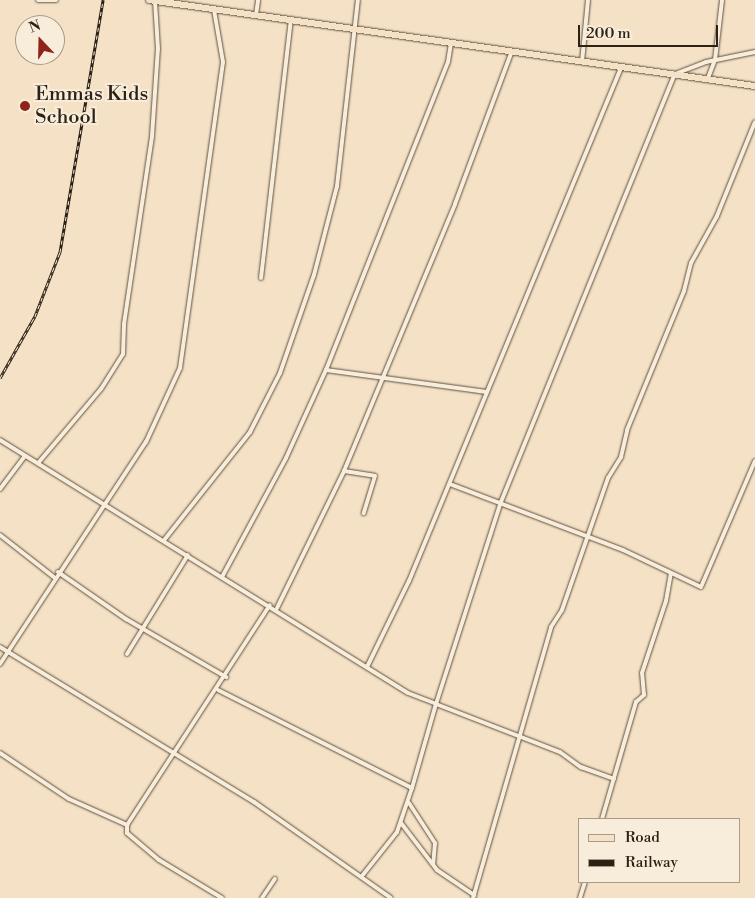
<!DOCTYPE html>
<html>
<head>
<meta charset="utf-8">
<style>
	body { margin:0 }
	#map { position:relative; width:755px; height:898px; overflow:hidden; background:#f5e2c6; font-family:"Libre Bodoni",serif }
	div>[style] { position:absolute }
	.roads { filter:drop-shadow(0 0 1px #5e5141) drop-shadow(0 0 1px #5e5141) }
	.street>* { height:4px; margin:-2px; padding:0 2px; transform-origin:2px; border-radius:2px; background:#f8ecda }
	.primary>* { height:6px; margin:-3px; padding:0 3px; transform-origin:3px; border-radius:3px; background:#f5e2c6 }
	.rail>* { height:3px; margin-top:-1.5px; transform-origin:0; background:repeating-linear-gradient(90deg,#f8ecda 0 4px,#2c2115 0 8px); box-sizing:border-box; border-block:1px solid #2c2115 }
	.dots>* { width:14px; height:14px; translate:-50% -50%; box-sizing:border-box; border:2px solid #f8ecda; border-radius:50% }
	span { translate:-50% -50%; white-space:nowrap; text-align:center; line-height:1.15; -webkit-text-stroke:4px #f8ecda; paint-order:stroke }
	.poi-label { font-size:20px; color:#2c2115 }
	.left { translate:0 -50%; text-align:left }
	.legend { position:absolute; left:578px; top:818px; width:162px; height:65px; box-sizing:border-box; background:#f8ecda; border:1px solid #a69b8b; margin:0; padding:6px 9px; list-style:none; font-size:15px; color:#2c2115 }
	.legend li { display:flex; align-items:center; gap:10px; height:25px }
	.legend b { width:25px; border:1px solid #a69b8b }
	.north { position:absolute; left:15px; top:15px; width:50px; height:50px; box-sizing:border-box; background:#f8ecda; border:1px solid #a69b8b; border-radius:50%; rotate:339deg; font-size:14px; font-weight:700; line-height:20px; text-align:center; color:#2c2115 }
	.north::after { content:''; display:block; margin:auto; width:18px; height:22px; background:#8f2418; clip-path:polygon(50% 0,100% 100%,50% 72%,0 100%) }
	.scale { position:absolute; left:578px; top:25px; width:140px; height:22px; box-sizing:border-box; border:2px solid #2c2115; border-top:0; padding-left:6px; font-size:15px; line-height:18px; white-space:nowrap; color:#2c2115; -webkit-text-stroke:4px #f8ecda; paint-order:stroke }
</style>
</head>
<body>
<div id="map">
	<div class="roads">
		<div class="street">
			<i style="left:38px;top:0;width:18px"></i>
			<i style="left:256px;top:15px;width:15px;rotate:-82deg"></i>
			<i style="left:582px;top:62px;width:62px;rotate:-84.5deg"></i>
			<i style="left:708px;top:78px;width:19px;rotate:-69deg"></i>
			<i style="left:715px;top:60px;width:60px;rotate:-83.3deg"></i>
			<i style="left:261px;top:278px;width:260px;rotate:-83.4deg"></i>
			<i style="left:326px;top:370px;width:162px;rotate:7.8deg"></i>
			<i style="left:0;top:440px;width:480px;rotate:31.8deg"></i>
			<i style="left:408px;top:693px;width:30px;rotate:21deg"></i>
			<i style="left:436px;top:704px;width:212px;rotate:-72.2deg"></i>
			<i style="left:501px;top:502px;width:462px;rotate:-67.9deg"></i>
			<i style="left:675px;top:74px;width:33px;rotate:-21deg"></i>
			<i style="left:706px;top:62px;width:50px;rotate:-11.5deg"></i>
			<i style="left:39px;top:462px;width:96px;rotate:-49.7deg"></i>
			<i style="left:101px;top:389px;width:41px;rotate:-57.8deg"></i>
			<i style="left:123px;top:354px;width:30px;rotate:-88deg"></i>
			<i style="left:124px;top:324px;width:190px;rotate:-81.5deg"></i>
			<i style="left:152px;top:136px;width:87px;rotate:-86.1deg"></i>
			<i style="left:158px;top:49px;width:48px;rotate:-93.6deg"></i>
			<i style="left:344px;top:471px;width:31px;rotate:9deg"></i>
			<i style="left:375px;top:476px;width:39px;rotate:107deg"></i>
			<i style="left:450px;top:484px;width:185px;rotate:20.9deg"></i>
			<i style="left:623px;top:550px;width:86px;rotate:25.4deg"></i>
			<i style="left:701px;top:587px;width:137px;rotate:-66.8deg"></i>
			<i style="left:0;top:489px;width:41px;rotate:-52.9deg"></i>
			<i style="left:0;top:535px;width:70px;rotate:38deg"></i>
			<i style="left:165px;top:539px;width:137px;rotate:-51.5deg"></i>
			<i style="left:250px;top:432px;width:66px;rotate:-63deg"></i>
			<i style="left:280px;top:373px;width:104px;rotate:-70.9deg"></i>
			<i style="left:314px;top:275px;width:92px;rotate:-75.5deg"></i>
			<i style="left:337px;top:186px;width:187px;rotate:-83.6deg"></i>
			<i style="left:58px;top:572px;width:83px;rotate:34.7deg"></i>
			<i style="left:126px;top:619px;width:116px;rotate:30.1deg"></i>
			<i style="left:222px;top:577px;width:135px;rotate:-61.7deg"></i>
			<i style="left:286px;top:458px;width:97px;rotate:-65.6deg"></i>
			<i style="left:326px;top:370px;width:331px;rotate:-68.4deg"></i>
			<i style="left:448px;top:62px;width:19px;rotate:-81deg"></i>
			<i style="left:277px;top:608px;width:153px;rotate:-63.9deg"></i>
			<i style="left:344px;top:471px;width:289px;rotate:-67.4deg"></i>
			<i style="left:455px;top:204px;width:163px;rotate:-69.6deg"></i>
			<i style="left:0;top:647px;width:298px;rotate:31.4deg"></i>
			<i style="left:254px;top:802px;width:167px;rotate:35deg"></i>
			<i style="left:127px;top:654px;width:116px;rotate:-58.4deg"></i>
			<i style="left:0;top:664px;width:266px;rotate:-56.7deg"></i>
			<i style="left:146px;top:442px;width:81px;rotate:-65.3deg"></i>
			<i style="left:180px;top:368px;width:309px;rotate:-82deg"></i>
			<i style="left:223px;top:62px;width:53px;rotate:-99.8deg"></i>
			<i style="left:367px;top:667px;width:96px;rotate:-64deg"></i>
			<i style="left:409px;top:581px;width:555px;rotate:-67.55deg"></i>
			<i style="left:218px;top:690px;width:217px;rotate:26.8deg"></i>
			<i style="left:412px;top:788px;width:87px;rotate:-74.1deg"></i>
			<i style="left:436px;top:704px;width:133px;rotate:21.2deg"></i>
			<i style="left:560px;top:752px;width:26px;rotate:36deg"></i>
			<i style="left:581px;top:767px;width:35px;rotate:20deg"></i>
			<i style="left:0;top:753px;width:83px;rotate:33.7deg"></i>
			<i style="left:69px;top:799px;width:64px;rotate:24.1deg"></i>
			<i style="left:409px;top:803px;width:48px;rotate:57deg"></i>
			<i style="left:435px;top:843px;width:21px;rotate:95deg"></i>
			<i style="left:602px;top:819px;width:122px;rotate:-73.8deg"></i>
			<i style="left:636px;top:702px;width:11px;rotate:-41deg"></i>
			<i style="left:644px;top:695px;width:22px;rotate:-95deg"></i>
			<i style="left:642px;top:673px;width:76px;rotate:-71.6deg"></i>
			<i style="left:666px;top:601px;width:27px;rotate:-80deg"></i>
			<i style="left:401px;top:823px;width:59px;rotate:52.5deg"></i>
			<i style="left:437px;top:870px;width:45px;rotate:34deg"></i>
			<i style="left:362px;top:876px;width:56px;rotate:-51.5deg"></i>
			<i style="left:397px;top:832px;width:46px;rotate:-71.2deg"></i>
			<i style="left:222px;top:898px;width:74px;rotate:-148.9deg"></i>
			<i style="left:159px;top:860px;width:42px;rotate:-139.8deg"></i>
			<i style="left:127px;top:833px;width:8px;rotate:-90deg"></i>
			<i style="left:127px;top:825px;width:262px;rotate:-57deg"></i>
			<i style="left:262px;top:898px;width:23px;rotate:-56deg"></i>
			<i style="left:473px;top:898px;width:282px;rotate:-73.9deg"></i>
			<i style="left:551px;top:627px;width:20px;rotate:-57deg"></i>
			<i style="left:562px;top:610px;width:140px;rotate:-70.8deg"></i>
			<i style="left:608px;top:478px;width:25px;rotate:-58deg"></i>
			<i style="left:621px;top:457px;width:28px;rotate:-77deg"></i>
			<i style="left:627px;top:430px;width:150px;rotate:-67.7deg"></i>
			<i style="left:684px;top:291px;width:29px;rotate:-76deg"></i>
			<i style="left:691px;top:263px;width:54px;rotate:-61deg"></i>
			<i style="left:717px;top:216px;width:101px;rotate:-68deg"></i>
			<i style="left:580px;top:898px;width:17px;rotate:-73deg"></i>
		</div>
		<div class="primary">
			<i style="left:149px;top:0;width:612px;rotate:8.08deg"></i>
		</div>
	</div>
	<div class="rail">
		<i style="left:0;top:378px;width:71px;rotate:-60.6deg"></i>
		<i style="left:35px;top:316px;width:69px;rotate:-68.7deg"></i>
		<i style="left:60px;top:252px;width:256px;rotate:-80.3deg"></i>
	</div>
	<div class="dots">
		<i style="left:25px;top:106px;background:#8f2418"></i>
	</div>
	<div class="poi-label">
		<span class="left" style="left:35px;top:106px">Emmas Kids<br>School</span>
	</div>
	<ul class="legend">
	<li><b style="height:6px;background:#f5e2c6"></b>Road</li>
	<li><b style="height:6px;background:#2c2115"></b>Railway</li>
	</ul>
	<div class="north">N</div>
	<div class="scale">200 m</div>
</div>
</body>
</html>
